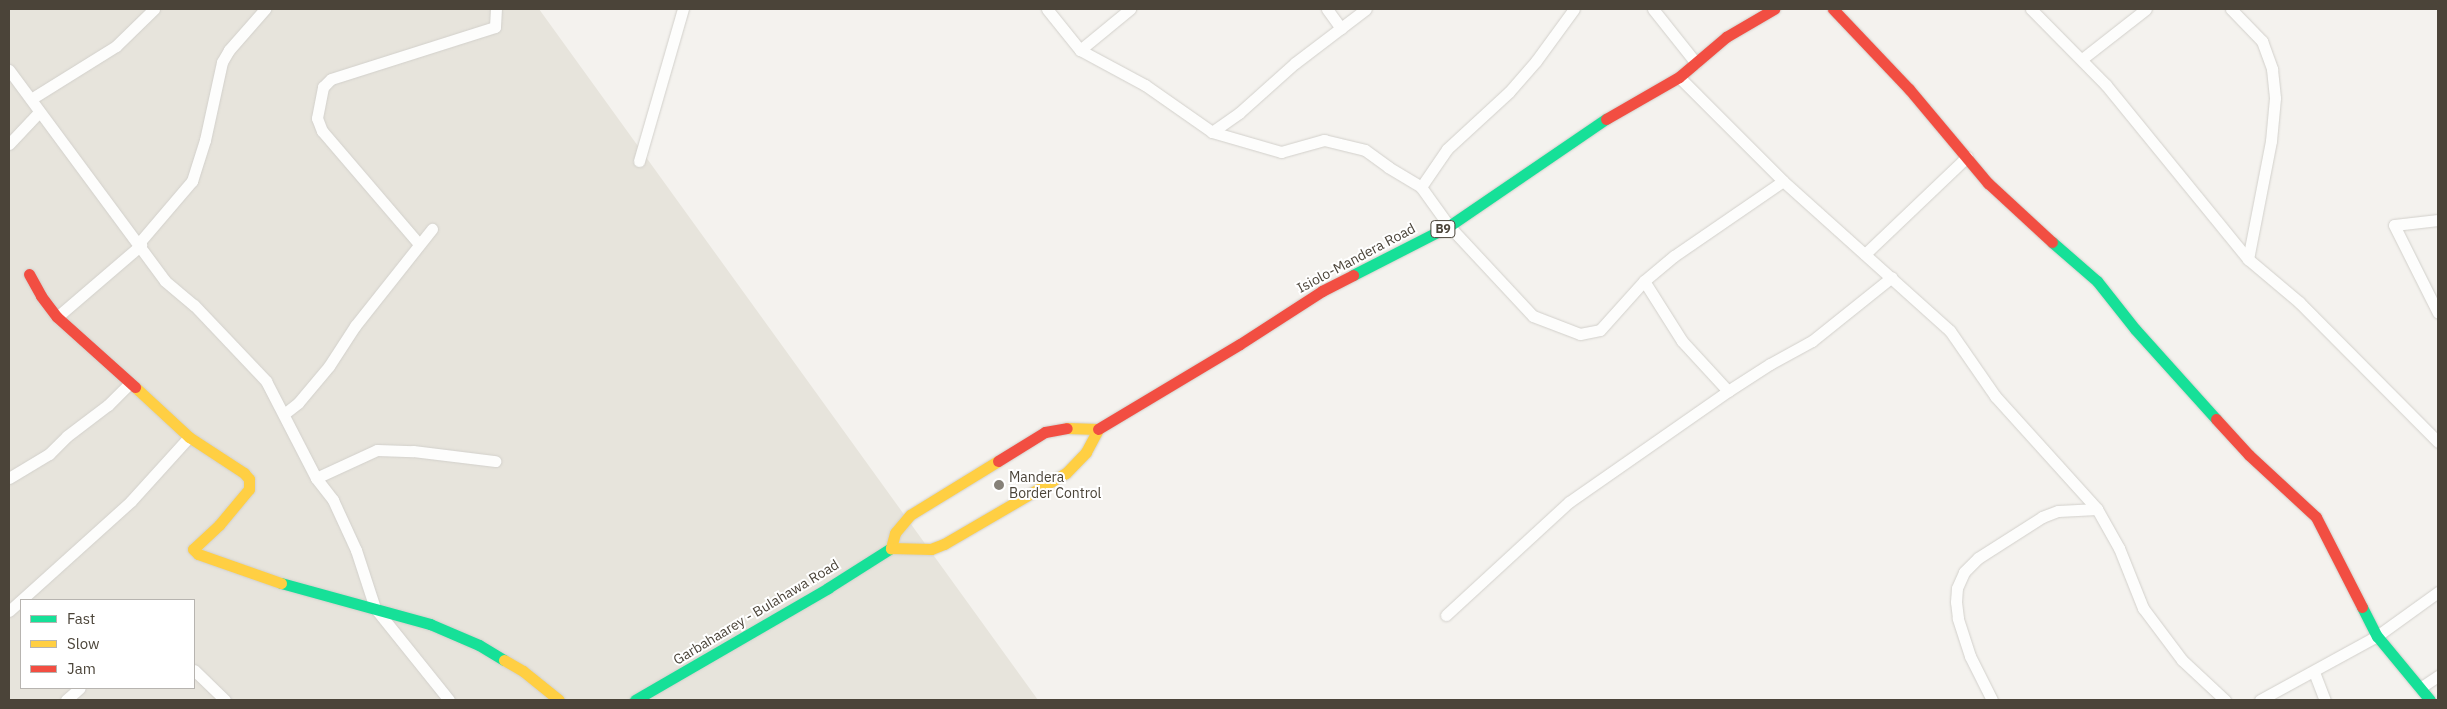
<!DOCTYPE html>
<html>
<head>
<meta charset="utf-8">
<style>
	body { margin:0 }
	#map { position:relative; width:2447px; height:709px; overflow:hidden; background:#f4f2ee; font-family:"IBM Plex Sans",sans-serif }
	div>[style] { position:absolute }
	.residential>* { inset:0; background:#e7e4dc }
	.roads { filter:drop-shadow(0 0 1px #d2d0cb) drop-shadow(0 0 1px #d2d0cb) }
	.street>* { height:11px; margin:-5.5px; padding:0 5.5px; transform-origin:5.5px; border-radius:5.5px; background:#fdfdfc }
	.fast>* { height:11px; margin:-5.5px; padding:0 5.5px; transform-origin:5.5px; border-radius:5.5px; background:#16e098 }
	.slow>* { height:11px; margin:-5.5px; padding:0 5.5px; transform-origin:5.5px; border-radius:5.5px; background:#ffcf43 }
	.jam>* { height:11px; margin:-5.5px; padding:0 5.5px; transform-origin:5.5px; border-radius:5.5px; background:#f24e42 }
	.dots>* { width:14px; height:14px; translate:-50% -50%; box-sizing:border-box; border:2px solid #fff; border-radius:50% }
	span { translate:-50% -50%; white-space:nowrap; text-align:center; line-height:1.15; -webkit-text-stroke:4px #fff; paint-order:stroke }
	.shield-label span { padding:1px 4px; background:#fff; border:1px solid; border-radius:4px; -webkit-text-stroke-width:0 }
	.shield-label { font-size:12px; color:#4b4439; font-weight:700 }
	.street-label { font-size:14px; color:#4b4439 }
	.poi-label { font-size:14px; color:#4b4439 }
	.left { translate:0 -50%; text-align:left }
	.frame { position:absolute; inset:0; border:10px solid #4b4439; pointer-events:none }
	.legend { position:absolute; left:20px; top:599px; width:175px; height:90px; box-sizing:border-box; background:#fff; border:1px solid #b7b4b0; margin:0; padding:6px 9px; list-style:none; font-size:15px; color:#4b4439 }
	.legend li { display:flex; align-items:center; gap:10px; height:25px }
	.legend b { width:25px; border:1px solid #b7b4b0 }
</style>
</head>
<body>
<div id="map">
	<div class="residential">
		<i style="clip-path:polygon(evenodd,9px 9px,539px 9px,1038px 700px,9px 700px,9px 9px,21px 600px,194px 600px,194px 688px,21px 688px,21px 600px)"></i>
	</div>
	<div class="roads">
		<div class="street">
			<i style="left:1047px;top:9px;width:53px;rotate:51.2deg"></i>
			<i style="left:1080px;top:50px;width:74px;rotate:28.3deg"></i>
			<i style="left:1145px;top:85px;width:82px;rotate:35deg"></i>
			<i style="left:1212px;top:132px;width:72px;rotate:16.2deg"></i>
			<i style="left:1281px;top:152px;width:45px;rotate:-15.6deg"></i>
			<i style="left:1324px;top:140px;width:42px;rotate:13.7deg"></i>
			<i style="left:1365px;top:150px;width:29px;rotate:36deg"></i>
			<i style="left:1388px;top:167px;width:39px;rotate:31deg"></i>
			<i style="left:1421px;top:187px;width:48px;rotate:54.3deg"></i>
			<i style="left:1449px;top:226px;width:123px;rotate:47deg"></i>
			<i style="left:1533px;top:316px;width:50px;rotate:21deg"></i>
			<i style="left:1580px;top:334px;width:20px;rotate:-11deg"></i>
			<i style="left:1600px;top:330px;width:66px;rotate:-48.1deg"></i>
			<i style="left:1327px;top:9px;width:24px;rotate:54deg"></i>
			<i style="left:1653px;top:9px;width:69px;rotate:51.5deg"></i>
			<i style="left:2031px;top:9px;width:107px;rotate:45.4deg"></i>
			<i style="left:2106px;top:85px;width:225px;rotate:50.8deg"></i>
			<i style="left:2248px;top:259px;width:67px;rotate:40.1deg"></i>
			<i style="left:2299px;top:302px;width:197px;rotate:45.2deg"></i>
			<i style="left:2231px;top:9px;width:45px;rotate:45.9deg"></i>
			<i style="left:2262px;top:41px;width:30px;rotate:70deg"></i>
			<i style="left:2272px;top:69px;width:29px;rotate:84deg"></i>
			<i style="left:2275px;top:98px;width:43px;rotate:95.3deg"></i>
			<i style="left:2271px;top:141px;width:120px;rotate:101deg"></i>
			<i style="left:1080px;top:50px;width:65px;rotate:-39.4deg"></i>
			<i style="left:2082px;top:59px;width:81px;rotate:-38deg"></i>
			<i style="left:9px;top:70px;width:262px;rotate:53.5deg"></i>
			<i style="left:165px;top:281px;width:38px;rotate:40deg"></i>
			<i style="left:194px;top:305px;width:105px;rotate:46.5deg"></i>
			<i style="left:266px;top:381px;width:109px;rotate:62.7deg"></i>
			<i style="left:316px;top:478px;width:28px;rotate:52deg"></i>
			<i style="left:333px;top:500px;width:55px;rotate:65.3deg"></i>
			<i style="left:356px;top:550px;width:61px;rotate:71.9deg"></i>
			<i style="left:375px;top:608px;width:118px;rotate:51.2deg"></i>
			<i style="left:1679px;top:77px;width:147px;rotate:45deg"></i>
			<i style="left:1783px;top:181px;width:224px;rotate:41.9deg"></i>
			<i style="left:1950px;top:331px;width:79px;rotate:55.3deg"></i>
			<i style="left:1995px;top:396px;width:152px;rotate:47.9deg"></i>
			<i style="left:2097px;top:509px;width:45px;rotate:60.6deg"></i>
			<i style="left:2119px;top:548px;width:65px;rotate:68.2deg"></i>
			<i style="left:2143px;top:608px;width:65px;rotate:53.1deg"></i>
			<i style="left:2182px;top:660px;width:59px;rotate:42.9deg"></i>
			<i style="left:31px;top:99px;width:100px;rotate:-31.9deg"></i>
			<i style="left:116px;top:46px;width:53px;rotate:-44.2deg"></i>
			<i style="left:1212px;top:132px;width:33px;rotate:-35deg"></i>
			<i style="left:1239px;top:113px;width:75px;rotate:-41.8deg"></i>
			<i style="left:1295px;top:63px;width:89px;rotate:-37.3deg"></i>
			<i style="left:9px;top:144px;width:44px;rotate:-46.8deg"></i>
			<i style="left:639px;top:161px;width:158px;rotate:-73.9deg"></i>
			<i style="left:1421px;top:187px;width:46px;rotate:-55.6deg"></i>
			<i style="left:1447px;top:149px;width:84px;rotate:-42.6deg"></i>
			<i style="left:1509px;top:92px;width:41px;rotate:-48.9deg"></i>
			<i style="left:1536px;top:61px;width:64px;rotate:-53.8deg"></i>
			<i style="left:2438px;top:220px;width:44px;rotate:173.5deg"></i>
			<i style="left:2394px;top:225px;width:98px;rotate:63.4deg"></i>
			<i style="left:139px;top:243px;width:82px;rotate:-49.5deg"></i>
			<i style="left:192px;top:181px;width:43px;rotate:-72.4deg"></i>
			<i style="left:205px;top:140px;width:80px;rotate:-77.7deg"></i>
			<i style="left:222px;top:62px;width:14px;rotate:-60deg"></i>
			<i style="left:229px;top:50px;width:55px;rotate:-48.7deg"></i>
			<i style="left:419px;top:244px;width:149px;rotate:-130.6deg"></i>
			<i style="left:322px;top:131px;width:14px;rotate:-111deg"></i>
			<i style="left:317px;top:118px;width:32px;rotate:-79deg"></i>
			<i style="left:323px;top:87px;width:11px;rotate:-45deg"></i>
			<i style="left:331px;top:79px;width:172px;rotate:-17.6deg"></i>
			<i style="left:495px;top:27px;width:18px;rotate:-87deg"></i>
			<i style="left:1865px;top:254px;width:141px;rotate:-43.6deg"></i>
			<i style="left:57px;top:317px;width:111px;rotate:-40.6deg"></i>
			<i style="left:1728px;top:391px;width:68px;rotate:-132.6deg"></i>
			<i style="left:1682px;top:341px;width:71px;rotate:-122.3deg"></i>
			<i style="left:1644px;top:281px;width:39px;rotate:-40deg"></i>
			<i style="left:1674px;top:256px;width:132px;rotate:-34.5deg"></i>
			<i style="left:284px;top:414px;width:18px;rotate:-38deg"></i>
			<i style="left:298px;top:403px;width:48px;rotate:-50deg"></i>
			<i style="left:329px;top:366px;width:48px;rotate:-57deg"></i>
			<i style="left:355px;top:326px;width:124px;rotate:-51.6deg"></i>
			<i style="left:9px;top:478px;width:47px;rotate:-31deg"></i>
			<i style="left:49px;top:454px;width:25px;rotate:-45deg"></i>
			<i style="left:67px;top:436px;width:51px;rotate:-37.1deg"></i>
			<i style="left:108px;top:405px;width:31px;rotate:-45deg"></i>
			<i style="left:316px;top:478px;width:67px;rotate:-24.7deg"></i>
			<i style="left:377px;top:450px;width:36px;rotate:2deg"></i>
			<i style="left:413px;top:451px;width:83px;rotate:7deg"></i>
			<i style="left:9px;top:611px;width:164px;rotate:-42deg"></i>
			<i style="left:131px;top:501px;width:86px;rotate:-47.8deg"></i>
			<i style="left:1446px;top:615px;width:167px;rotate:-42.6deg"></i>
			<i style="left:1569px;top:502px;width:194px;rotate:-34.9deg"></i>
			<i style="left:1728px;top:391px;width:50px;rotate:-32.7deg"></i>
			<i style="left:1770px;top:364px;width:48px;rotate:-28.7deg"></i>
			<i style="left:1812px;top:341px;width:102px;rotate:-38.7deg"></i>
			<i style="left:194px;top:670px;width:43px;rotate:44.1deg"></i>
			<i style="left:2314px;top:672px;width:30px;rotate:69deg"></i>
			<i style="left:2420px;top:688px;width:22px;rotate:-34deg"></i>
			<i style="left:66px;top:700px;width:18px;rotate:-41deg"></i>
			<i style="left:1992px;top:700px;width:49px;rotate:-116.6deg"></i>
			<i style="left:1970px;top:656px;width:40px;rotate:-108deg"></i>
			<i style="left:1958px;top:618px;width:16px;rotate:-97deg"></i>
			<i style="left:1956px;top:602px;width:14px;rotate:-86deg"></i>
			<i style="left:1957px;top:588px;width:17px;rotate:-66deg"></i>
			<i style="left:1964px;top:572px;width:20px;rotate:-45deg"></i>
			<i style="left:1978px;top:558px;width:76px;rotate:-32.6deg"></i>
			<i style="left:2042px;top:517px;width:17px;rotate:-21deg"></i>
			<i style="left:2058px;top:511px;width:39px;rotate:-3deg"></i>
			<i style="left:2260px;top:700px;width:133px;rotate:-28.7deg"></i>
			<i style="left:2377px;top:636px;width:75px;rotate:-35.8deg"></i>
		</div>
		<div class="fast">
			<i style="left:2052px;top:242px;width:60px;rotate:40.9deg"></i>
			<i style="left:2097px;top:281px;width:61px;rotate:51.6deg"></i>
			<i style="left:2135px;top:329px;width:121px;rotate:48deg"></i>
			<i style="left:1353px;top:275px;width:108px;rotate:-27deg"></i>
			<i style="left:1449px;top:226px;width:190px;rotate:-34.3deg"></i>
			<i style="left:281px;top:583px;width:155px;rotate:15.4deg"></i>
			<i style="left:430px;top:624px;width:53px;rotate:23.2deg"></i>
			<i style="left:479px;top:645px;width:29px;rotate:31deg"></i>
			<i style="left:2362px;top:607px;width:33px;rotate:63deg"></i>
			<i style="left:2377px;top:636px;width:83px;rotate:50.4deg"></i>
			<i style="left:635px;top:700px;width:223px;rotate:-30.1deg"></i>
			<i style="left:828px;top:588px;width:75px;rotate:-32.4deg"></i>
		</div>
		<div class="slow">
			<i style="left:135px;top:387px;width:74px;rotate:42.8deg"></i>
			<i style="left:189px;top:437px;width:66px;rotate:33.2deg"></i>
			<i style="left:244px;top:473px;width:8px;rotate:50deg"></i>
			<i style="left:249px;top:479px;width:10px;rotate:90deg"></i>
			<i style="left:249px;top:489px;width:47px;rotate:129.8deg"></i>
			<i style="left:219px;top:525px;width:35px;rotate:137deg"></i>
			<i style="left:193px;top:549px;width:7px;rotate:45deg"></i>
			<i style="left:198px;top:554px;width:88px;rotate:19.3deg"></i>
			<i style="left:998px;top:461px;width:103px;rotate:148.5deg"></i>
			<i style="left:910px;top:515px;width:23px;rotate:130deg"></i>
			<i style="left:895px;top:533px;width:16px;rotate:105deg"></i>
			<i style="left:891px;top:548px;width:40px;rotate:1.4deg"></i>
			<i style="left:931px;top:549px;width:14px;rotate:-21deg"></i>
			<i style="left:944px;top:544px;width:141px;rotate:-30.2deg"></i>
			<i style="left:1066px;top:473px;width:29px;rotate:-46deg"></i>
			<i style="left:1086px;top:452px;width:26px;rotate:-62deg"></i>
			<i style="left:1098px;top:429px;width:31px;rotate:-178deg"></i>
			<i style="left:504px;top:660px;width:22px;rotate:30deg"></i>
			<i style="left:523px;top:671px;width:46px;rotate:38.9deg"></i>
		</div>
		<div class="jam">
			<i style="left:1833px;top:9px;width:110px;rotate:46.5deg"></i>
			<i style="left:1909px;top:89px;width:123px;rotate:50deg"></i>
			<i style="left:1988px;top:183px;width:87px;rotate:42.7deg"></i>
			<i style="left:1606px;top:119px;width:84px;rotate:-29.9deg"></i>
			<i style="left:1679px;top:77px;width:62px;rotate:-40.4deg"></i>
			<i style="left:1726px;top:37px;width:56px;rotate:-30.3deg"></i>
			<i style="left:29px;top:274px;width:25px;rotate:61deg"></i>
			<i style="left:41px;top:296px;width:26px;rotate:53deg"></i>
			<i style="left:57px;top:317px;width:105px;rotate:41.9deg"></i>
			<i style="left:2216px;top:419px;width:49px;rotate:47.5deg"></i>
			<i style="left:2249px;top:455px;width:91px;rotate:42.8deg"></i>
			<i style="left:2316px;top:517px;width:101px;rotate:62.9deg"></i>
			<i style="left:1098px;top:429px;width:165px;rotate:-30.9deg"></i>
			<i style="left:1240px;top:344px;width:98px;rotate:-32.9deg"></i>
			<i style="left:1322px;top:291px;width:35px;rotate:-27deg"></i>
			<i style="left:998px;top:461px;width:55px;rotate:-31.7deg"></i>
			<i style="left:1045px;top:432px;width:22px;rotate:-10deg"></i>
		</div>
	</div>
	<div class="dots">
		<i style="left:999px;top:485px;background:#868178"></i>
	</div>
	<div class="shield-label">
		<span style="left:1443px;top:229px">B9</span>
	</div>
	<div class="street-label">
		<span style="left:1356px;top:258px;rotate:-28deg">Isiolo-Mandera Road</span>
		<span style="left:756px;top:612px;rotate:-31deg">Garbahaarey - Bulahawa Road</span>
	</div>
	<div class="poi-label">
		<span class="left" style="left:1009px;top:485px">Mandera<br>Border Control</span>
	</div>
	<div class="frame"></div>
	<ul class="legend">
	<li><b style="height:6px;background:#16e098"></b>Fast</li>
	<li><b style="height:6px;background:#ffcf43"></b>Slow</li>
	<li><b style="height:6px;background:#f24e42"></b>Jam</li>
	</ul>
</div>
</body>
</html>
